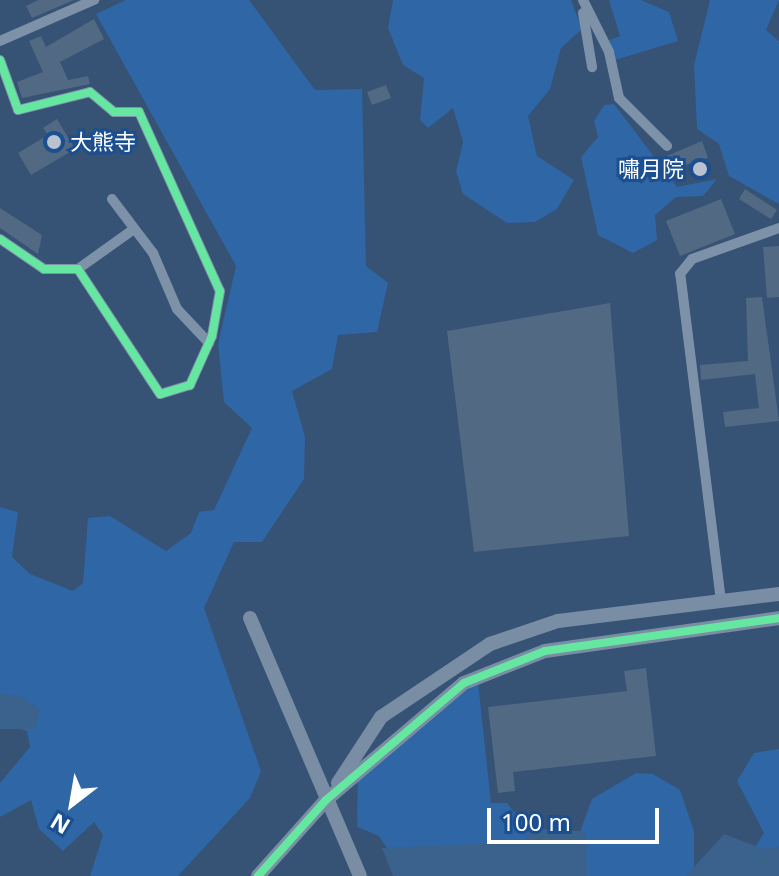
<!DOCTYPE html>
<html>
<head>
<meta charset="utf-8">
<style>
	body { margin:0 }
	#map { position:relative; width:779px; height:876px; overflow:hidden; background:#365274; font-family:"Noto Sans","Noto Sans JP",sans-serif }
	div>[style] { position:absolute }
	.green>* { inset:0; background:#2f66a5 }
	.water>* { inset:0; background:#3b618d }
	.building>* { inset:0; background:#526984 }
	.street>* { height:10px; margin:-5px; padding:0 5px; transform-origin:5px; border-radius:5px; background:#7d92a8 }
	.secondary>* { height:14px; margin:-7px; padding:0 7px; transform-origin:7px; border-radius:7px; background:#798da4 }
	.cycleway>* { height:8px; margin:-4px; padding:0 4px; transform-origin:4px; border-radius:4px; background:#66e7a1 }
	.dots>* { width:22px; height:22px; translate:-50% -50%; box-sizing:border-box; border:4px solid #1b4f8f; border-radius:50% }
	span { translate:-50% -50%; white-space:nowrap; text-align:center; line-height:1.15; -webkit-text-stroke:6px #1b4f8f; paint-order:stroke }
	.poi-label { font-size:22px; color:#fff }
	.left { translate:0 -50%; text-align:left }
	.right { translate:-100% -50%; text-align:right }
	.north { position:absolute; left:32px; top:764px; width:80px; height:80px; -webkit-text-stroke:6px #1b4f8f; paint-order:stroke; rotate:211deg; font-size:22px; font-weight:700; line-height:32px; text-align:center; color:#fff }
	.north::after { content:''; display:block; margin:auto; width:28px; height:36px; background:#fff; clip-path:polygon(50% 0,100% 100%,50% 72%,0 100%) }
	.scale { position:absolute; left:487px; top:808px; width:172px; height:36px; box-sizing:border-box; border:4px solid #fff; border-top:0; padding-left:10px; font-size:24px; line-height:28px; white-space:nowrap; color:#fff; -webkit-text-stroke:6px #1b4f8f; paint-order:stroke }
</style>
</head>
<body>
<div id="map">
	<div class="green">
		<i style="clip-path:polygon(126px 0,249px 0,315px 90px,362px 89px,366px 266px,388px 283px,377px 332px,338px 335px,332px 369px,292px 391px,305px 437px,304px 479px,262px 542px,234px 542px,204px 608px,261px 771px,250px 798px,178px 876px,90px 876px,103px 835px,94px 822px,63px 851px,39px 829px,31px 800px,0 817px,0 783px,30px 747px,27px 731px,0 724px,0 507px,18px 512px,12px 557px,30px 574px,73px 591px,83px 583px,88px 518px,110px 516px,166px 551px,191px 533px,199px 512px,214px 510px,252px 428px,224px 402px,218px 344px,236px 266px,96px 14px)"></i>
		<i style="clip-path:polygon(393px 0,571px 0,582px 29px,561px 48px,550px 89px,528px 116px,537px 156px,574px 180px,557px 209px,535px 222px,507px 223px,463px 194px,456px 171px,463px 142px,453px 108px,428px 128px,420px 120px,424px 78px,403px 65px,388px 28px)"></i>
		<i style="clip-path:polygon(609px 0,641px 0,669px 12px,678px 41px,615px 60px,609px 40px,620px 36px)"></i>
		<i style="clip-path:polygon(710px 0,779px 0,766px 30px,779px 41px,779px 204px,729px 176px,719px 144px,697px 129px,694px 65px)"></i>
		<i style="clip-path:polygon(614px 104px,677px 187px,717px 179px,703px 196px,676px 197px,655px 215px,657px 240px,633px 253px,598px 235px,581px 157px,598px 137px,594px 121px,604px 105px)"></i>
		<i style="clip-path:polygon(478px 682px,491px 803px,507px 803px,545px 852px,573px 851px,592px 799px,636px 773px,653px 774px,680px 790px,694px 831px,694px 876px,405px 876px,379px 836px,357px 827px,358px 770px)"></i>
		<i style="clip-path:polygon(779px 749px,779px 876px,714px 876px,749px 857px,764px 833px,737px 781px,754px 753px)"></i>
	</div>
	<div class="water">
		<i style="clip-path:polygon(0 694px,21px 696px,40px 710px,35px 729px,0 729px)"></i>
		<i style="clip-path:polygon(534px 829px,586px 831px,587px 876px,393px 876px,382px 848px,522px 842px)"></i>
		<i style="clip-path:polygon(724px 834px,764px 849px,779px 847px,779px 876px,686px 876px)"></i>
	</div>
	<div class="building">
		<i style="clip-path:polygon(38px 0,74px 0,32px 18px,26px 6px)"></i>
		<i style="clip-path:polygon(94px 19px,104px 39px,60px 62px,68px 80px,88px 76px,90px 84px,22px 98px,17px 82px,43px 72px,29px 41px,41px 36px,46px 47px)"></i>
		<i style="clip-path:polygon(386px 85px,391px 98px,372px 105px,367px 92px)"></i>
		<i style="clip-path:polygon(57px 119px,75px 149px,31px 175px,18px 153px,48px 135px,43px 128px)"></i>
		<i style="clip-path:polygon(702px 141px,708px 158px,672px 169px,667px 156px)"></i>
		<i style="clip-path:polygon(745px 189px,777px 210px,771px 219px,739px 199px)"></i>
		<i style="clip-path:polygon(721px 199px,735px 234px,680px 256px,666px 221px)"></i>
		<i style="clip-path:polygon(0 208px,42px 235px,38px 254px,0 228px)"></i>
		<i style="clip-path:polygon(779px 246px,779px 297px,767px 298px,763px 247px)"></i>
		<i style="clip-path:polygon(762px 297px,779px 421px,725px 427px,723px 412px,759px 408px,755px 374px,701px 380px,700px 365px,748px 361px,746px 298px)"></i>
		<i style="clip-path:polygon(610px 303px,629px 536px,474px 552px,447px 331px)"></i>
		<i style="clip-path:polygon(646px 668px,656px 756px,513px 772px,515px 791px,498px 793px,488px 707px,627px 691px,624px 671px)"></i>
	</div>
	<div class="street">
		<i style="left:583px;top:0;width:58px;rotate:63.4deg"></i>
		<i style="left:609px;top:52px;width:47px;rotate:77.7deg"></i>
		<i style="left:619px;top:98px;width:68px;rotate:45deg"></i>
		<i style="left:583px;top:13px;width:55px;rotate:80.5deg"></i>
		<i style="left:0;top:41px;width:103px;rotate:-23.6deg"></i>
		<i style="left:0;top:60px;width:53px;rotate:70.2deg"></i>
		<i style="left:18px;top:110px;width:74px;rotate:-14deg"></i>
		<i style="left:90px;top:92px;width:31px;rotate:40deg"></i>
		<i style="left:114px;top:112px;width:25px"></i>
		<i style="left:139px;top:112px;width:196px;rotate:65.7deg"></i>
		<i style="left:220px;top:291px;width:46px;rotate:100.1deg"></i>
		<i style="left:212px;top:336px;width:54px;rotate:114.2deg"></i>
		<i style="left:190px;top:385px;width:31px;rotate:163deg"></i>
		<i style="left:160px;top:394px;width:149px;rotate:-123.3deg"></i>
		<i style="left:78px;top:269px;width:34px;rotate:180deg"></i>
		<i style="left:44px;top:269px;width:53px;rotate:-145.7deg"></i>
		<i style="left:112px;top:199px;width:68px;rotate:52.8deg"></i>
		<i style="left:153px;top:253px;width:61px;rotate:66.8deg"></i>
		<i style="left:177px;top:309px;width:47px;rotate:46.7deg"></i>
		<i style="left:78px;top:269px;width:69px;rotate:-35.5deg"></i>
		<i style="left:721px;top:601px;width:330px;rotate:-97.1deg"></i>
		<i style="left:680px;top:274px;width:19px;rotate:-51deg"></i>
		<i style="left:692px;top:259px;width:92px;rotate:-19.6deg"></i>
	</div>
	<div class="secondary">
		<i style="left:250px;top:618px;width:280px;rotate:66.9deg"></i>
		<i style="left:338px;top:783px;width:79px;rotate:-56.9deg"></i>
		<i style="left:381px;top:717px;width:131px;rotate:-33.8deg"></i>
		<i style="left:490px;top:644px;width:72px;rotate:-18.7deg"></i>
		<i style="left:558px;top:621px;width:223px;rotate:-7deg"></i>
		<i style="left:258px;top:876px;width:102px;rotate:-48.2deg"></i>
		<i style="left:326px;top:800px;width:181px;rotate:-40.3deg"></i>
		<i style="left:464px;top:683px;width:87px;rotate:-21.6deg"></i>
		<i style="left:545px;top:651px;width:236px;rotate:-8deg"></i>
	</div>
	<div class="cycleway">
		<i style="left:0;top:60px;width:53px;rotate:70.2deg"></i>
		<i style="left:18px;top:110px;width:74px;rotate:-14deg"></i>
		<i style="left:90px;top:92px;width:31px;rotate:40deg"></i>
		<i style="left:114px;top:112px;width:25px"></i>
		<i style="left:139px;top:112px;width:196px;rotate:65.7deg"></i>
		<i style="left:220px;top:291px;width:46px;rotate:100.1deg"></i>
		<i style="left:212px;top:336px;width:54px;rotate:114.2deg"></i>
		<i style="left:190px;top:385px;width:31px;rotate:163deg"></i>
		<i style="left:160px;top:394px;width:149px;rotate:-123.3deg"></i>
		<i style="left:78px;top:269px;width:34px;rotate:180deg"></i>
		<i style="left:44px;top:269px;width:53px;rotate:-145.7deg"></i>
		<i style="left:258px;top:876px;width:102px;rotate:-48.2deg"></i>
		<i style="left:326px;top:800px;width:181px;rotate:-40.3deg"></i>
		<i style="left:464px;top:683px;width:87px;rotate:-21.6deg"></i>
		<i style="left:545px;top:651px;width:236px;rotate:-8deg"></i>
	</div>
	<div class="dots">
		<i style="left:54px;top:142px;background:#b9c2ce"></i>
		<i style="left:700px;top:169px;background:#b9c2ce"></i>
	</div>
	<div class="poi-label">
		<span class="left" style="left:70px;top:142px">大熊寺</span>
		<span class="right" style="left:684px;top:169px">嘯月院</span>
	</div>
	<div class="north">N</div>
	<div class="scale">100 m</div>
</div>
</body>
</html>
